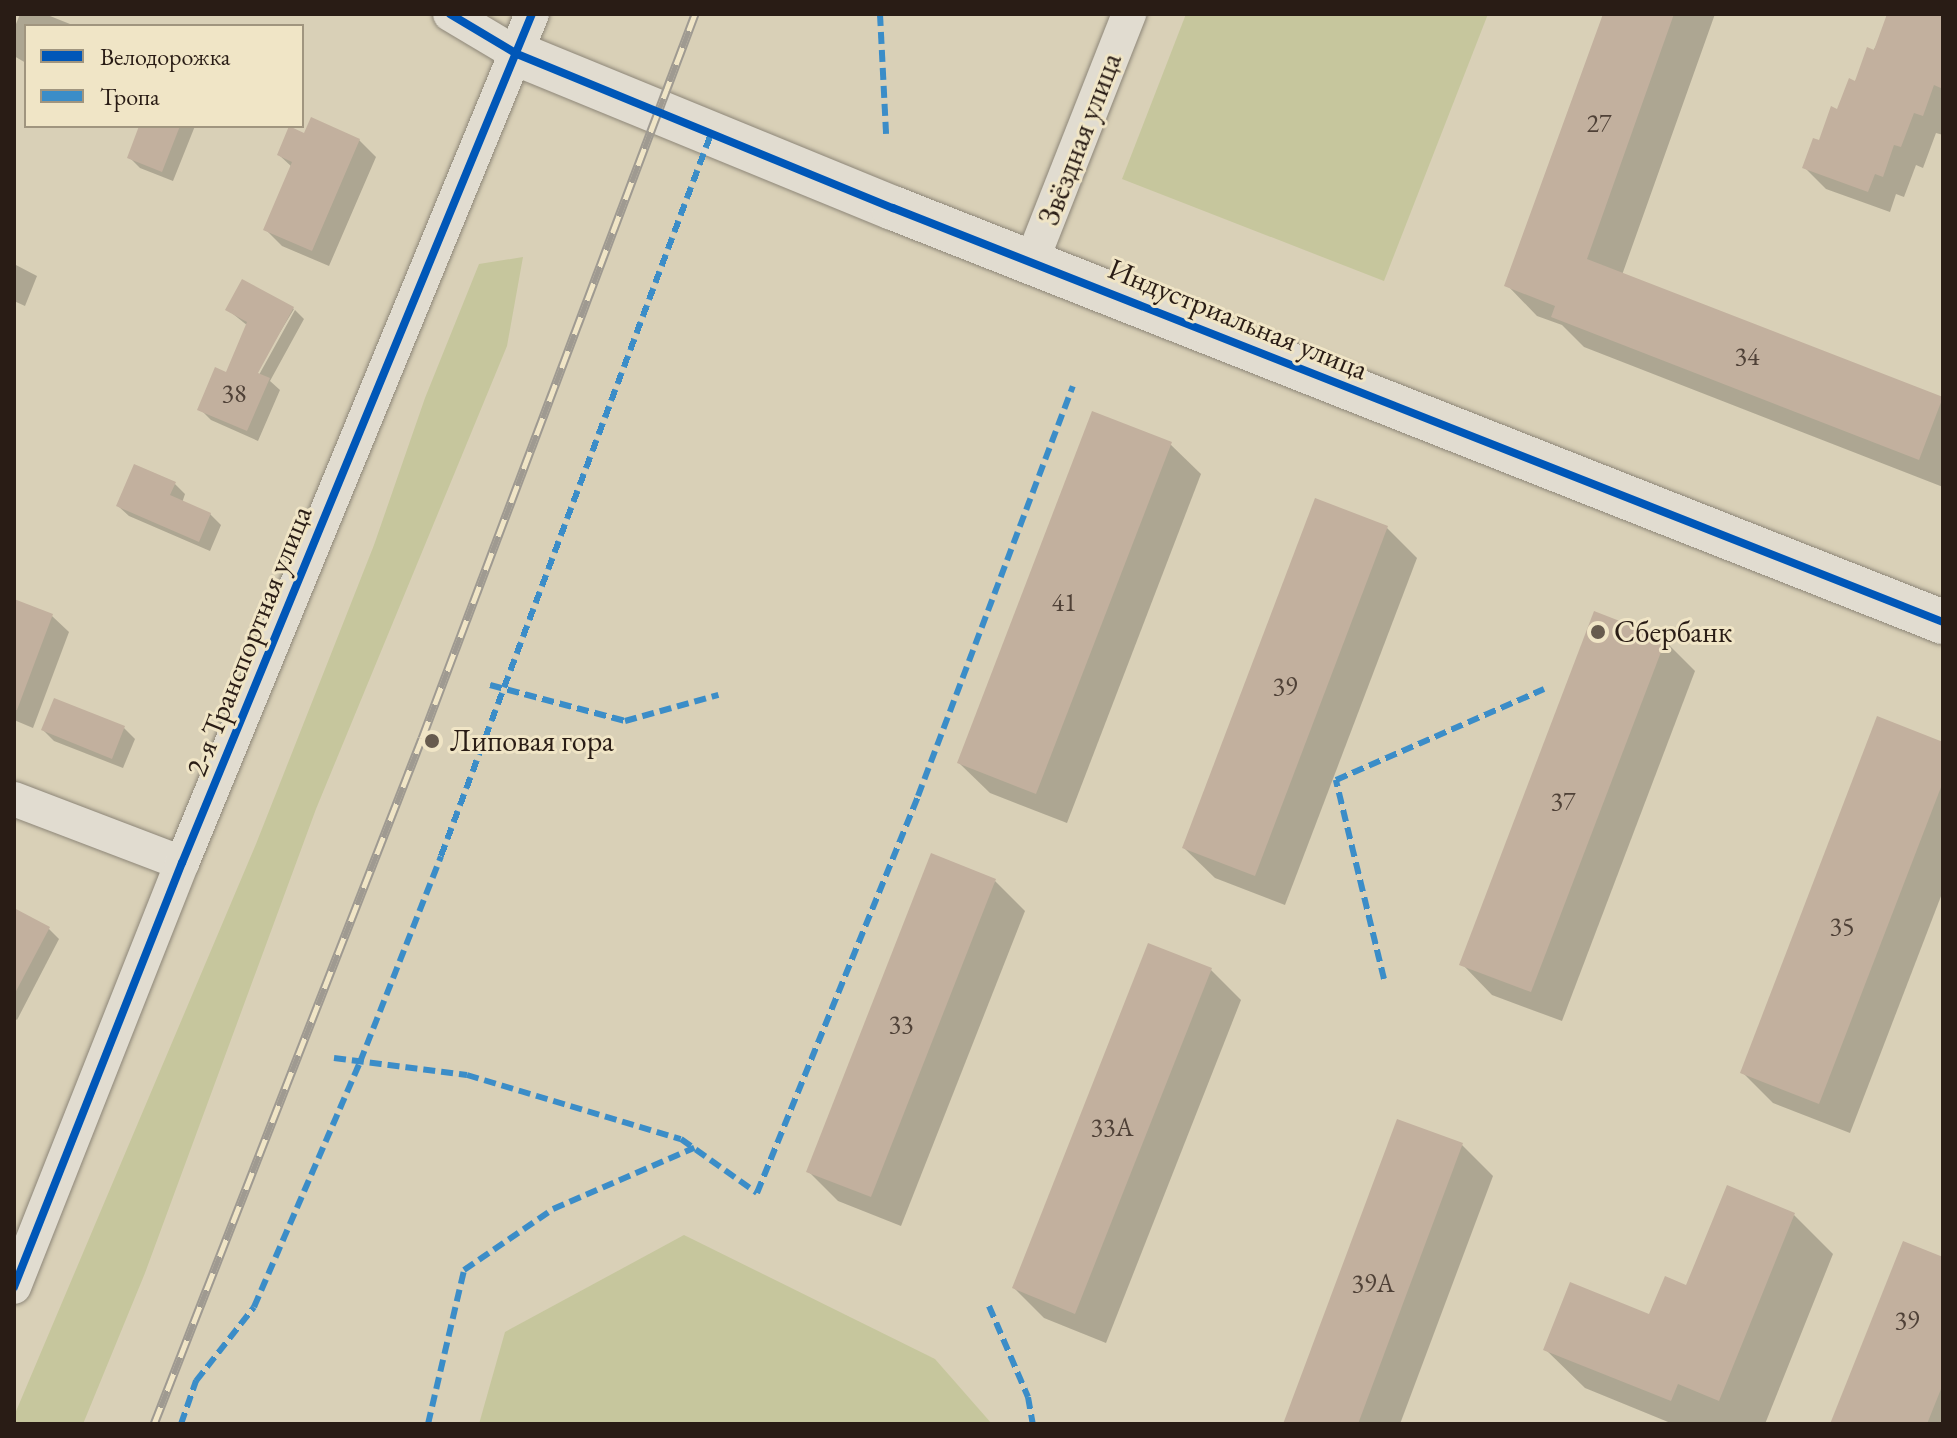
<!DOCTYPE html>
<html>
<head>
<meta charset="utf-8">
<style>
	body { margin:0 }
	#map { position:relative; width:1957px; height:1438px; overflow:hidden; background:#d9d0b7; font-family:"EB Garamond",serif }
	div>[style] { position:absolute }
	.green>* { inset:0; background:#c6c69d }
	.shadow>* { inset:0; background:#0003 }
	.building>* { inset:0; background:#c2b09e }
	.roads { filter:drop-shadow(0 0 2px #8d8678) drop-shadow(0 0 2px #8d8678) }
	.street>* { height:34px; margin:-17px; padding:0 17px; transform-origin:17px; border-radius:17px; background:#e1dcd0 }
	.secondary>* { height:44px; margin:-22px; padding:0 22px; transform-origin:22px; border-radius:22px; background:#e1dcd0 }
	.rail>* { height:9px; margin-top:-4.5px; transform-origin:0; background:repeating-linear-gradient(90deg,#f0e5c6 0 18px,#9f9a91 0 36px); box-sizing:border-box; border-block:2px solid #9f9a91 }
	.quiet>* { height:6px; margin-top:-3px; transform-origin:0; background:repeating-linear-gradient(90deg,#3b8dc8 0 12px,transparent 0 18px) }
	.cycleway>* { height:8px; margin:-4px; padding:0 4px; transform-origin:4px; border-radius:4px; background:#0057b8 }
	.dots>* { width:22px; height:22px; translate:-50% -50%; box-sizing:border-box; border:4px solid #f0e5c6; border-radius:50% }
	span { translate:-50% -50%; white-space:nowrap; text-align:center; line-height:1.15; -webkit-text-stroke:6px #f0e5c6; paint-order:stroke }
	.number-label { font-size:26px; color:#4f4137 }
	.number-label span { -webkit-text-stroke-width:0 }
	.street-label { font-size:30px; color:#291c15 }
	.poi-label { font-size:30px; color:#291c15 }
	.left { translate:0 -50%; text-align:left }
	.frame { position:absolute; inset:0; border:16px solid #291c15; pointer-events:none }
	.legend { position:absolute; left:24px; top:24px; width:280px; height:104px; box-sizing:border-box; background:#f0e5c6; border:2px solid #a0957f; margin:0; padding:10px 14px; list-style:none; font-size:24px; color:#291c15 }
	.legend li { display:flex; align-items:center; gap:16px; height:40px }
	.legend b { width:40px; border:2px solid #a0957f }
</style>
</head>
<body>
<div id="map">
	<div class="green">
		<i style="clip-path:polygon(1186px 14px,1488px 14px,1384px 281px,1122px 179px)"></i>
		<i style="clip-path:polygon(523px 257px,507px 346px,316px 809px,145px 1273px,83px 1424px,14px 1424px,14px 1416px,256px 844px,374px 545px,425px 398px,479px 264px)"></i>
		<i style="clip-path:polygon(684px 1235px,935px 1359px,992px 1424px,479px 1424px,505px 1332px)"></i>
	</div>
	<div class="shadow">
		<i style="clip-path:polygon(20px 14px,45px 14px,75px 26px,26px 26px,26px 63px,14px 56px,14px 29px)"></i>
		<i style="clip-path:polygon(1604px 14px,1715px 14px,1622px 275px,1942px 399px,1943px 487px,1584px 347px,1562px 325px,1537px 316px,1507px 285px)"></i>
		<i style="clip-path:polygon(1895px 14px,1943px 14px,1943px 135px,1936px 133px,1923px 168px,1916px 165px,1904px 197px,1896px 194px,1890px 212px,1826px 189px,1804px 167px)"></i>
		<i style="clip-path:polygon(141px 126px,195px 126px,173px 181px,140px 168px,129px 157px)"></i>
		<i style="clip-path:polygon(306px 135px,359px 140px,376px 157px,329px 266px,282px 246px,265px 229px,292px 167px,279px 155px)"></i>
		<i style="clip-path:polygon(14px 264px,37px 276px,25px 306px,14px 301px)"></i>
		<i style="clip-path:polygon(243px 281px,294px 309px,251px 380px,255px 382px,295px 310px,304px 319px,270px 381px,280px 390px,258px 441px,211px 420px,200px 409px,227px 375px,248px 326px,228px 310px)"></i>
		<i style="clip-path:polygon(1170px 444px,1201px 474px,1067px 823px,990px 793px,959px 763px)"></i>
		<i style="clip-path:polygon(174px 483px,185px 494px,182px 503px,210px 514px,221px 525px,210px 551px,129px 516px,118px 506px)"></i>
		<i style="clip-path:polygon(1386px 527px,1417px 558px,1285px 905px,1215px 878px,1184px 848px)"></i>
		<i style="clip-path:polygon(14px 601px,52px 616px,69px 632px,33px 728px,14px 720px)"></i>
		<i style="clip-path:polygon(1665px 641px,1695px 671px,1562px 1021px,1492px 995px,1462px 964px)"></i>
		<i style="clip-path:polygon(124px 728px,135px 739px,123px 768px,54px 741px,43px 730px)"></i>
		<i style="clip-path:polygon(1943px 744px,1943px 891px,1850px 1133px,1773px 1103px,1742px 1072px)"></i>
		<i style="clip-path:polygon(995px 881px,1025px 911px,901px 1226px,838px 1201px,808px 1171px)"></i>
		<i style="clip-path:polygon(14px 910px,48px 928px,59px 939px,17px 1020px,14px 1018px)"></i>
		<i style="clip-path:polygon(1211px 970px,1241px 1000px,1106px 1343px,1044px 1318px,1014px 1288px)"></i>
		<i style="clip-path:polygon(1399px 1121px,1462px 1145px,1493px 1176px,1400px 1424px,1285px 1424px)"></i>
		<i style="clip-path:polygon(1794px 1215px,1833px 1254px,1765px 1424px,1673px 1424px,1585px 1388px,1545px 1349px,1650px 1317px)"></i>
		<i style="clip-path:polygon(1943px 1259px,1943px 1424px,1832px 1424px)"></i>
	</div>
	<div class="building">
		<i style="clip-path:polygon(1603px 14px,1674px 14px,1587px 259px,1943px 397px,1919px 460px,1551px 317px,1555px 306px,1504px 286px)"></i>
		<i style="clip-path:polygon(1887px 14px,1943px 14px,1943px 89px,1934px 85px,1923px 116px,1914px 113px,1901px 147px,1894px 145px,1883px 177px,1875px 174px,1868px 192px,1802px 168px,1813px 138px,1819px 140px,1831px 106px,1837px 109px,1849px 78px,1855px 81px,1867px 47px,1874px 50px)"></i>
		<i style="clip-path:polygon(311px 117px,360px 139px,312px 251px,263px 230px,292px 162px,277px 155px,289px 126px,304px 133px)"></i>
		<i style="clip-path:polygon(139px 126px,180px 126px,162px 172px,127px 158px)"></i>
		<i style="clip-path:polygon(242px 279px,294px 307px,258px 373px,270px 378px,247px 431px,197px 410px,215px 367px,226px 372px,247px 322px,225px 310px)"></i>
		<i style="clip-path:polygon(1092px 411px,1172px 442px,1036px 794px,957px 763px)"></i>
		<i style="clip-path:polygon(134px 464px,176px 482px,170px 495px,211px 513px,199px 542px,116px 506px)"></i>
		<i style="clip-path:polygon(1315px 498px,1388px 526px,1255px 876px,1182px 848px)"></i>
		<i style="clip-path:polygon(14px 599px,53px 614px,17px 710px,14px 710px)"></i>
		<i style="clip-path:polygon(1594px 611px,1666px 639px,1531px 992px,1459px 965px)"></i>
		<i style="clip-path:polygon(54px 698px,125px 726px,112px 759px,41px 730px)"></i>
		<i style="clip-path:polygon(1877px 716px,1943px 742px,1943px 782px,1819px 1104px,1740px 1073px)"></i>
		<i style="clip-path:polygon(931px 853px,996px 879px,871px 1197px,806px 1172px)"></i>
		<i style="clip-path:polygon(14px 908px,50px 927px,14px 995px)"></i>
		<i style="clip-path:polygon(1148px 943px,1212px 968px,1075px 1314px,1012px 1288px)"></i>
		<i style="clip-path:polygon(1397px 1119px,1463px 1143px,1358px 1424px,1283px 1424px)"></i>
		<i style="clip-path:polygon(1727px 1185px,1795px 1213px,1719px 1401px,1678px 1384px,1671px 1401px,1543px 1350px,1570px 1282px,1649px 1314px,1665px 1276px,1686px 1285px)"></i>
		<i style="clip-path:polygon(1903px 1241px,1943px 1257px,1943px 1384px,1927px 1424px,1830px 1424px)"></i>
	</div>
	<div class="roads">
		<div class="street">
			<i style="left:450px;top:14px;width:78px;rotate:30.8deg"></i>
			<i style="left:1031px;top:263px;width:268px;rotate:-68.5deg"></i>
			<i style="left:14px;top:799px;width:180px;rotate:20.9deg"></i>
			<i style="left:14px;top:1287px;width:456px;rotate:-68.4deg"></i>
			<i style="left:182px;top:863px;width:918px;rotate:-67.6deg"></i>
		</div>
		<div class="secondary">
			<i style="left:517px;top:54px;width:406px;rotate:22.3deg"></i>
			<i style="left:893px;top:208px;width:1129px;rotate:21.52deg"></i>
		</div>
	</div>
	<div class="rail">
		<i style="left:154px;top:1424px;width:736px;rotate:-68.66deg"></i>
		<i style="left:422px;top:738px;width:774px;rotate:-69.34deg"></i>
	</div>
	<div class="quiet">
		<i style="left:880px;top:14px;width:120px;rotate:87.1deg"></i>
		<i style="left:490px;top:685px;width:140px;rotate:14.9deg"></i>
		<i style="left:625px;top:721px;width:97px;rotate:-15.6deg"></i>
		<i style="left:1384px;top:979px;width:205px;rotate:-103.6deg"></i>
		<i style="left:1336px;top:780px;width:227px;rotate:-23.6deg"></i>
		<i style="left:334px;top:1058px;width:134px;rotate:7.3deg"></i>
		<i style="left:467px;top:1075px;width:223px;rotate:16.7deg"></i>
		<i style="left:681px;top:1139px;width:93px;rotate:35.4deg"></i>
		<i style="left:757px;top:1193px;width:428px;rotate:-67.9deg"></i>
		<i style="left:918px;top:796px;width:438px;rotate:-69.3deg"></i>
		<i style="left:989px;top:1306px;width:99px;rotate:66.8deg"></i>
		<i style="left:1028px;top:1397px;width:27px;rotate:80deg"></i>
		<i style="left:181px;top:1424px;width:46px;rotate:-70.8deg"></i>
		<i style="left:196px;top:1381px;width:94px;rotate:-51.9deg"></i>
		<i style="left:254px;top:1307px;width:267px;rotate:-66.6deg"></i>
		<i style="left:360px;top:1062px;width:221px;rotate:-68.5deg"></i>
		<i style="left:441px;top:856px;width:771px;rotate:-69.5deg"></i>
		<i style="left:428px;top:1424px;width:158px;rotate:-76.8deg"></i>
		<i style="left:464px;top:1270px;width:108px;rotate:-34.4deg"></i>
		<i style="left:553px;top:1209px;width:154px;rotate:-23.4deg"></i>
	</div>
	<div class="cycleway">
		<i style="left:450px;top:14px;width:78px;rotate:30.8deg"></i>
		<i style="left:517px;top:54px;width:406px;rotate:22.3deg"></i>
		<i style="left:893px;top:208px;width:1129px;rotate:21.52deg"></i>
		<i style="left:14px;top:1287px;width:456px;rotate:-68.4deg"></i>
		<i style="left:182px;top:863px;width:918px;rotate:-67.6deg"></i>
	</div>
	<div class="dots">
		<i style="left:1598px;top:632px;background:#675b4e"></i>
		<i style="left:432px;top:741px;background:#675b4e"></i>
	</div>
	<div class="number-label">
		<span style="left:1599px;top:124px">27</span>
		<span style="left:1747px;top:357px">34</span>
		<span style="left:234px;top:394px">38</span>
		<span style="left:1064px;top:603px">41</span>
		<span style="left:1285px;top:687px">39</span>
		<span style="left:1563px;top:802px">37</span>
		<span style="left:1842px;top:927px">35</span>
		<span style="left:901px;top:1025px">33</span>
		<span style="left:1112px;top:1128px">33А</span>
		<span style="left:1373px;top:1284px">39А</span>
		<span style="left:1907px;top:1321px">39</span>
	</div>
	<div class="street-label">
		<span style="left:1080px;top:139px;rotate:-69deg">Звёздная улица</span>
		<span style="left:1238px;top:319px;rotate:22deg">Индустриальная улица</span>
		<span style="left:249px;top:641px;rotate:-68deg">2-я Транспортная улица</span>
	</div>
	<div class="poi-label">
		<span class="left" style="left:1614px;top:632px">Сбербанк</span>
		<span class="left" style="left:450px;top:741px">Липовая гора</span>
	</div>
	<div class="frame"></div>
	<ul class="legend">
	<li><b style="height:10px;background:#0057b8"></b>Велодорожка</li>
	<li><b style="height:10px;background:#3b8dc8"></b>Тропа</li>
	</ul>
</div>
</body>
</html>
